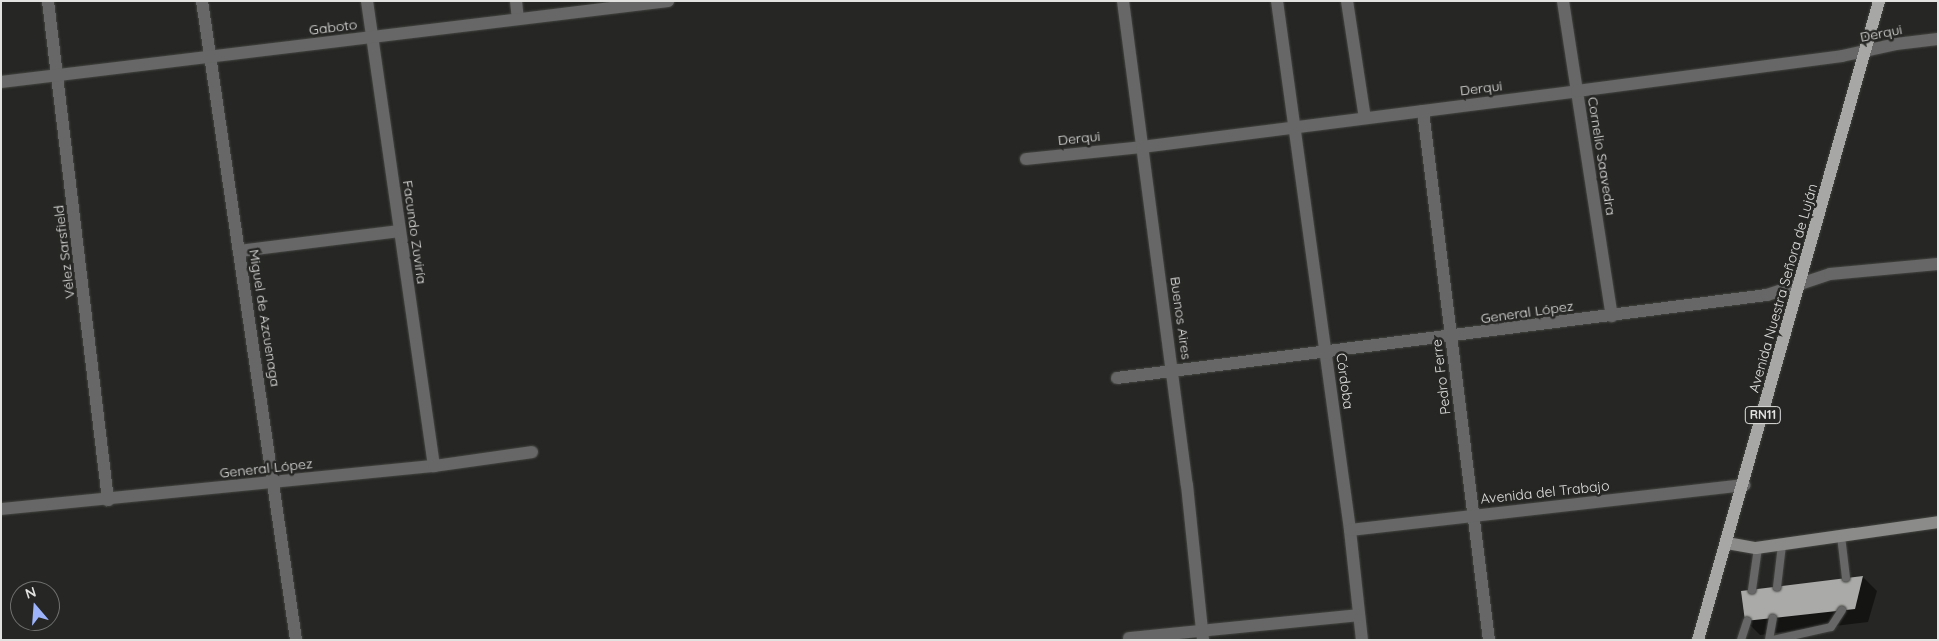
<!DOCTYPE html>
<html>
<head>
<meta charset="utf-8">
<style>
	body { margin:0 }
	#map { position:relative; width:1939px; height:641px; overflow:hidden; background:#262724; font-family:Quicksand,sans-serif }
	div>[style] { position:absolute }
	.shadow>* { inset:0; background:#0007 }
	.building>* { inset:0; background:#aaaba8 }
	.roads { filter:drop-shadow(0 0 1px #444542) drop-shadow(0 0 1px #444542) }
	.lane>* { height:8px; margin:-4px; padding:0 4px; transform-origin:4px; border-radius:4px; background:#666766 }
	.street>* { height:12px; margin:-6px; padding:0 6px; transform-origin:6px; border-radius:6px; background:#666766 }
	.secondary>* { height:12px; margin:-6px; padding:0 6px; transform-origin:6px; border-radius:6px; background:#8b8b89 }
	.primary>* { height:12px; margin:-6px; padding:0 6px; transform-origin:6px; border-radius:6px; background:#a7a8a5 }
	span { translate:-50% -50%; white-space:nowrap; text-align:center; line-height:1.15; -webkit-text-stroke:5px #262724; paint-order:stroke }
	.shield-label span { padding:1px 4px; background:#262724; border:1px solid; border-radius:4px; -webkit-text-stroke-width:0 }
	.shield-label { font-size:12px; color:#e2e3e1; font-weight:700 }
	.street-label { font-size:14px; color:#e2e3e1 }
	.frame { position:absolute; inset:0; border:2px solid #e2e3e1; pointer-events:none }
	.north { position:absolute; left:10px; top:581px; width:50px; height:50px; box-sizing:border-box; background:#262724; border:1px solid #717270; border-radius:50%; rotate:342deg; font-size:14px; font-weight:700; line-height:20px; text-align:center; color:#e2e3e1 }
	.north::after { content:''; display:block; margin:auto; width:18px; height:22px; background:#9db4fd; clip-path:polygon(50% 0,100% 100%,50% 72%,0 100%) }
</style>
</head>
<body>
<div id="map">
	<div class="shadow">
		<i style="clip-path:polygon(1863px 577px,1877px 591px,1868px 622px,1760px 635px,1746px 621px,1743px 592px)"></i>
	</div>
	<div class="building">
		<i style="clip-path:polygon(1863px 576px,1855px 609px,1745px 621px,1741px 591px)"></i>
	</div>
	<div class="roads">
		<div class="lane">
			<i style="left:1841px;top:536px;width:42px;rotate:83.2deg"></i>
			<i style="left:1777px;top:587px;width:42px;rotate:-83.2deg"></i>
			<i style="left:1752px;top:590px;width:42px;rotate:-81.9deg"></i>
			<i style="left:1741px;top:640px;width:20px;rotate:-72deg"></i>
			<i style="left:1769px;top:640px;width:22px;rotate:-80deg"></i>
			<i style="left:1773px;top:640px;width:59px;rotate:-12.6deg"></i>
			<i style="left:1831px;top:627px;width:20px;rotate:-57deg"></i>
		</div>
		<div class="street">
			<i style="left:48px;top:1px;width:503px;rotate:83.14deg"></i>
			<i style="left:202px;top:1px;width:646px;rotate:81.63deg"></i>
			<i style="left:367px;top:1px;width:470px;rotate:81.8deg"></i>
			<i style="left:516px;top:1px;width:18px;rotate:84deg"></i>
			<i style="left:1123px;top:1px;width:488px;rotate:82.5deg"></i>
			<i style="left:1187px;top:485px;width:156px;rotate:84.1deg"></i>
			<i style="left:1277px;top:1px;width:534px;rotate:82.14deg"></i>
			<i style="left:1350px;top:530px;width:111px;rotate:83.8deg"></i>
			<i style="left:1347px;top:1px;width:118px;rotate:81.3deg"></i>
			<i style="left:1563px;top:1px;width:319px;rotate:81.2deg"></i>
			<i style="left:1px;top:82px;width:672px;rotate:-6.92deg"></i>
			<i style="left:1423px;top:111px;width:533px;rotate:82.89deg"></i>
			<i style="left:1026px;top:159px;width:117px;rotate:-5.9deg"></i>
			<i style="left:1142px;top:147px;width:439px;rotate:-7.3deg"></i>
			<i style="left:1577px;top:91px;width:267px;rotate:-7.5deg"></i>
			<i style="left:1842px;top:56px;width:55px;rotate:-12.5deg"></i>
			<i style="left:1896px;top:44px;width:42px;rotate:-6.8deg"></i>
			<i style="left:239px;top:251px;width:162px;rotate:-7.1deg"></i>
			<i style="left:1117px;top:378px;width:655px;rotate:-7.28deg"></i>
			<i style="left:1767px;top:295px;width:66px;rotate:-18.4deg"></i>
			<i style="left:1830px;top:274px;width:108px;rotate:-5.3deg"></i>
			<i style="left:1px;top:509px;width:435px;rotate:-5.7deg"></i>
			<i style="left:434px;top:466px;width:99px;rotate:-8.1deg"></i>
			<i style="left:1350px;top:530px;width:397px;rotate:-6.5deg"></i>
			<i style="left:1129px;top:638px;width:231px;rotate:-5.7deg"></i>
		</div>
		<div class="secondary">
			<i style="left:1727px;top:543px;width:29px;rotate:10deg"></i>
			<i style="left:1756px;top:548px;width:184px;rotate:-8.1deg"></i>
		</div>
		<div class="primary">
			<i style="left:1698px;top:640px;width:664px;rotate:-74.18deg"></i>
		</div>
	</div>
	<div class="shield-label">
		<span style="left:1763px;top:415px">RN11</span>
	</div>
	<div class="street-label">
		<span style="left:333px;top:27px;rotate:-7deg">Gaboto</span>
		<span style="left:1881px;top:33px;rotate:-11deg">Derqui</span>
		<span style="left:1481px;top:88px;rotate:-7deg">Derqui</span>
		<span style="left:1079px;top:138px;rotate:-6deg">Derqui</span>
		<span style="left:1602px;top:156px;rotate:81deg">Cornelio Saavedra</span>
		<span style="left:415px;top:232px;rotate:82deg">Facundo Zuviría</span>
		<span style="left:64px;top:252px;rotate:-97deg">Vélez Sarsfield</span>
		<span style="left:1783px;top:288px;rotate:-74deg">Avenida Nuestra Señora de Luján</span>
		<span style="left:1527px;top:312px;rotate:-8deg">General López</span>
		<span style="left:265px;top:318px;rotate:81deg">Miguel de Azcuenaga</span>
		<span style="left:1181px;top:318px;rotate:82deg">Buenos Aires</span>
		<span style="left:1441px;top:377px;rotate:-97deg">Pedro Ferre</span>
		<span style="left:1345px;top:381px;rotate:82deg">Córdoba</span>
		<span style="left:266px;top:468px;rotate:-6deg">General López</span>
		<span style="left:1545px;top:492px;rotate:-6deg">Avenida del Trabajo</span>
	</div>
	<div class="frame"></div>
	<div class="north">N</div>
</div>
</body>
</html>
